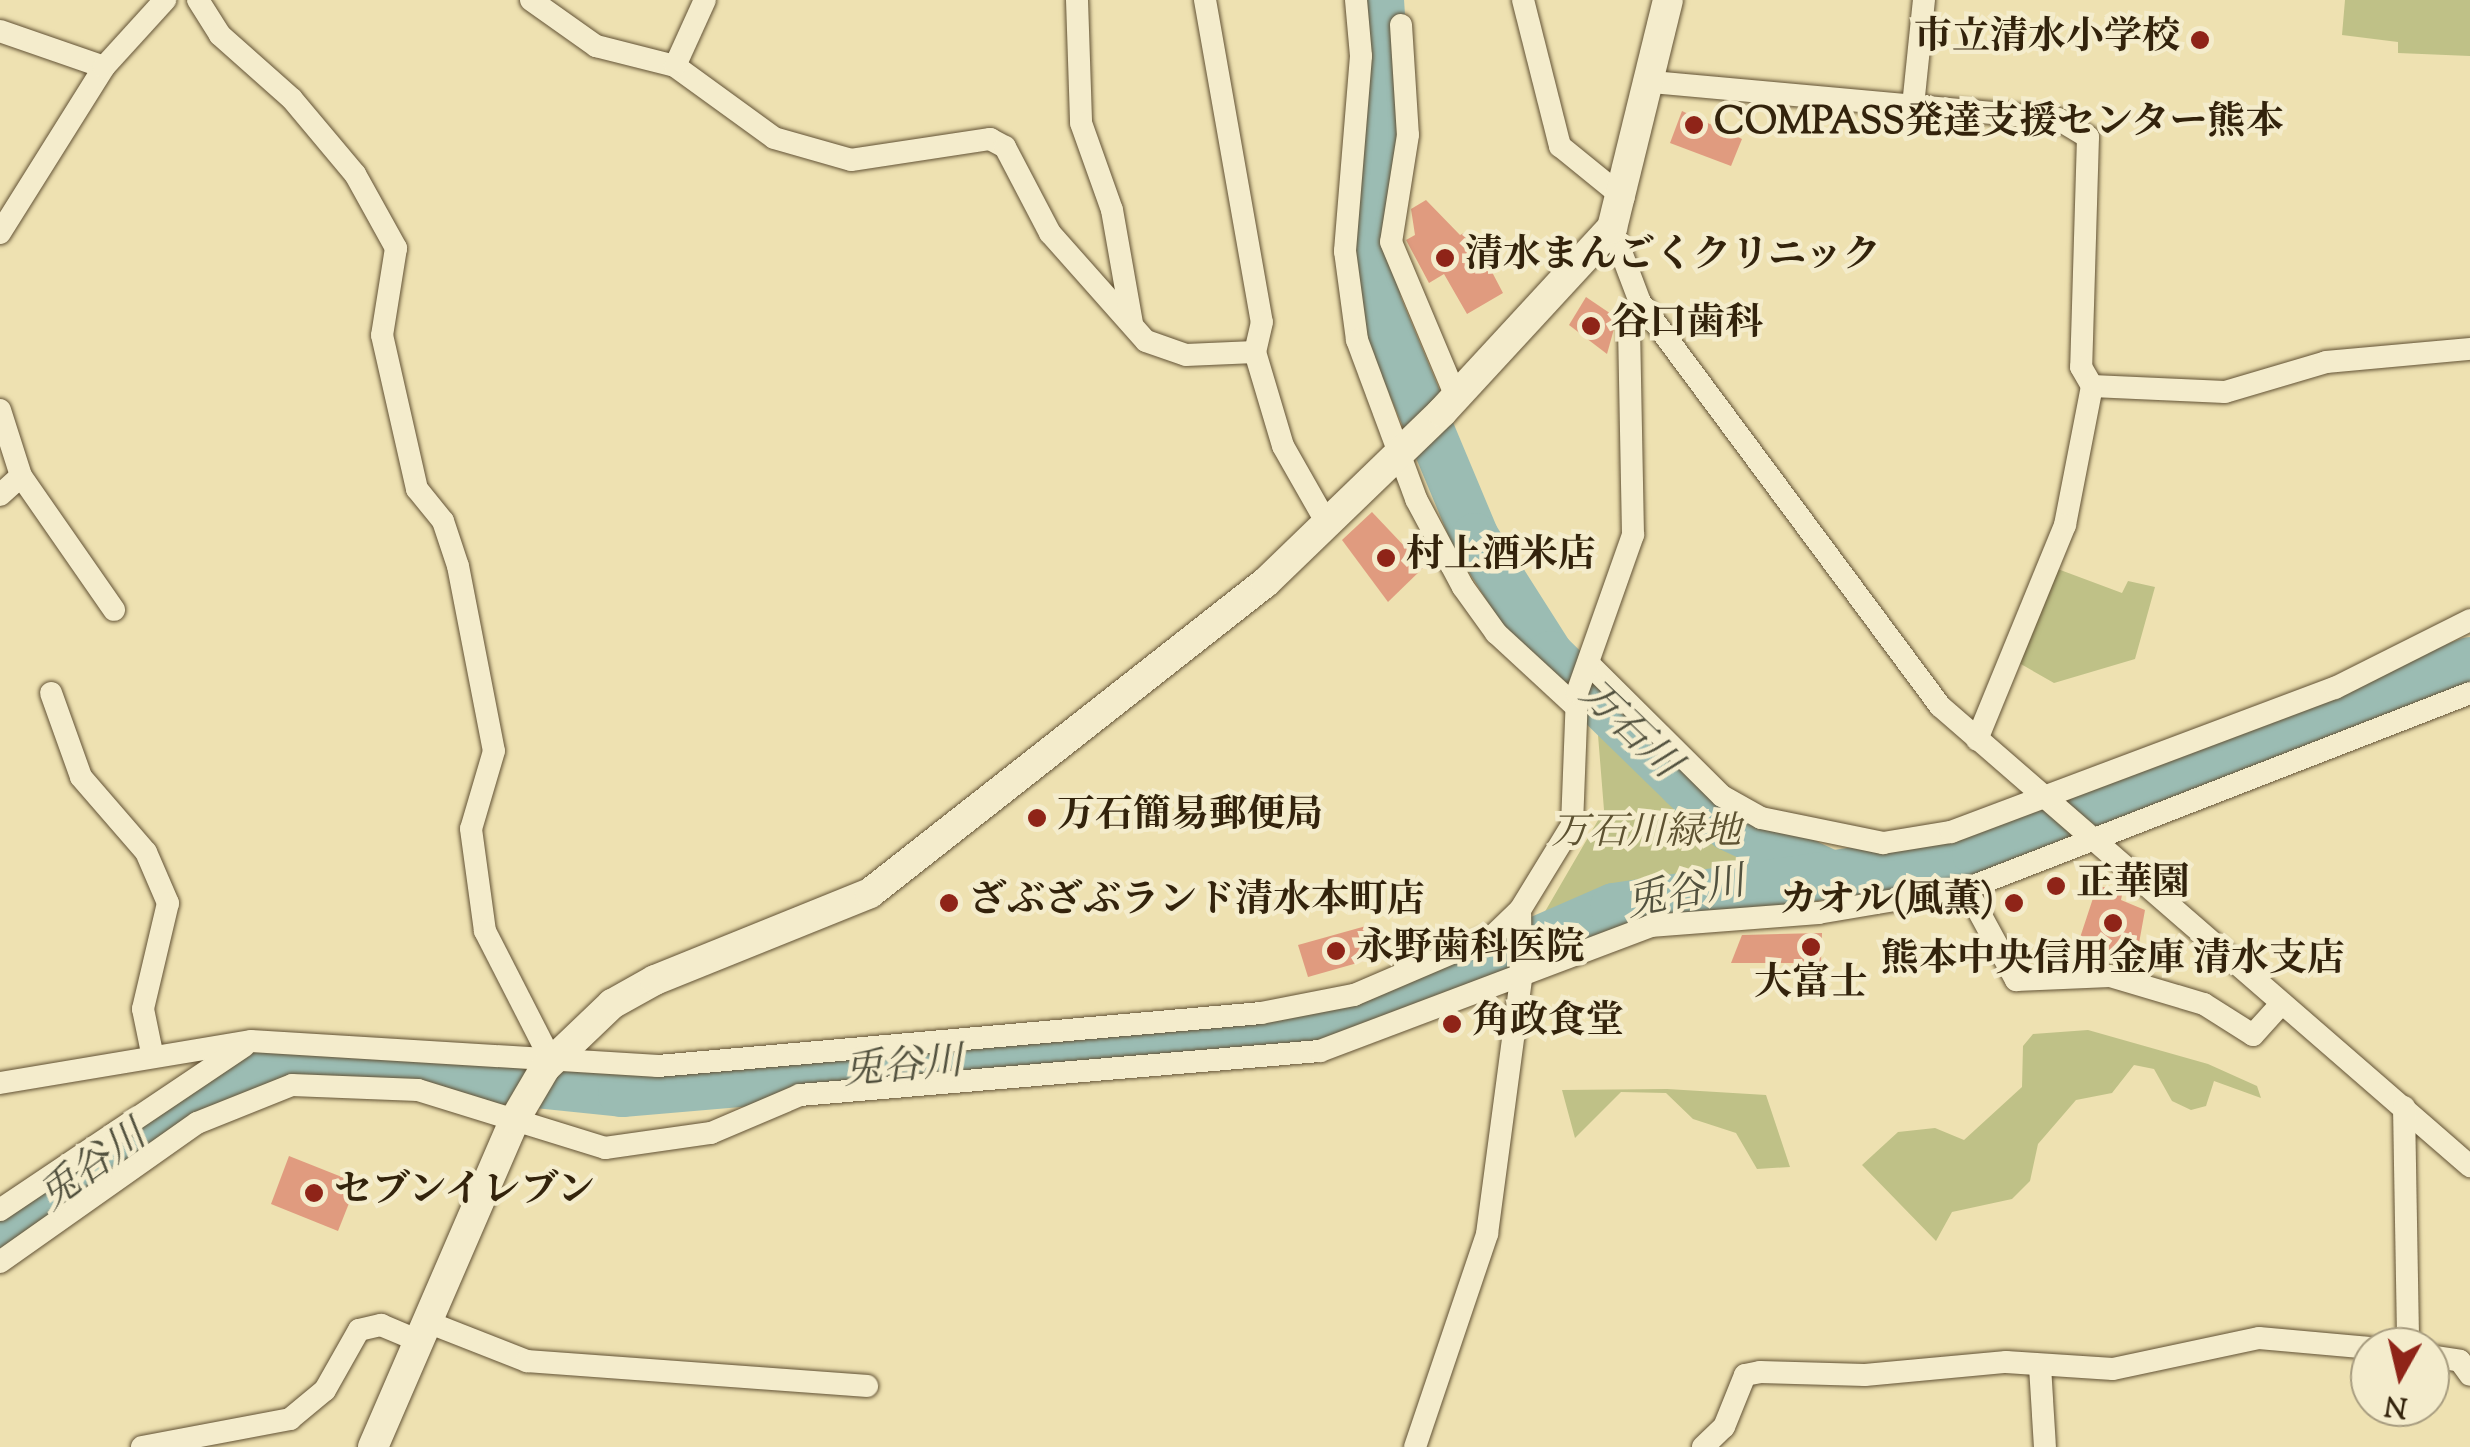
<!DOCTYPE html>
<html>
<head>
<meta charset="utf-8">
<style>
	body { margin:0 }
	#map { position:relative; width:2470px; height:1447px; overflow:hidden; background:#eee1b1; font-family:"Sorts Mill Goudy","Noto Serif JP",serif }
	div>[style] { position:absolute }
	.green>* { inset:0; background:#bfc187 }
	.river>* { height:48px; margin:-24px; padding:0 24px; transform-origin:24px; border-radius:24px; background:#9bbcb3 }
	.building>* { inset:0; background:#e09b7f }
	.roads { filter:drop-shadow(0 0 2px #625235) drop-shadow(0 0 2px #625235) }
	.street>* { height:22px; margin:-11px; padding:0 11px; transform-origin:11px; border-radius:11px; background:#f4eccc }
	.secondary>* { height:30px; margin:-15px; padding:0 15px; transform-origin:15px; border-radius:15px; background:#f4eccc }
	.dots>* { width:28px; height:28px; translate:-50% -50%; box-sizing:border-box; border:5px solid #f4eccc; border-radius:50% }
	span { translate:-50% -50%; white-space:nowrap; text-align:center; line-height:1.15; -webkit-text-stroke:9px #f4eccc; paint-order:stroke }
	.poi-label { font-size:38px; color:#33230c; font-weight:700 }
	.right { translate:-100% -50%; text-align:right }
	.left { translate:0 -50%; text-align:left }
	.park-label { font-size:38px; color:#5d5231; font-style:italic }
	.water-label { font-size:40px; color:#52513e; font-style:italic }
	.north { position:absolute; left:2350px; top:1327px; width:100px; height:100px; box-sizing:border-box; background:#f4eccc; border:2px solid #a79c7f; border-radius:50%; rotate:188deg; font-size:28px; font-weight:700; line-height:40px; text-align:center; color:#33230c }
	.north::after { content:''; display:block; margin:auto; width:35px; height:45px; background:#8f2418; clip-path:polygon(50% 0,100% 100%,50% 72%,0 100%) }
</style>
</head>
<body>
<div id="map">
	<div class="green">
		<i style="clip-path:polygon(2345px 0,2470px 0,2470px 56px,2398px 53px,2398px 42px,2342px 35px)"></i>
		<i style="clip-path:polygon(2055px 568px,2122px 593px,2128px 581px,2155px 587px,2135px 659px,2054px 683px,2012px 659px)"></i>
		<i style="clip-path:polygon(1605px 726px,1687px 810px,1779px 870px,1621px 887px,1543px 915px,1604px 810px,1598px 735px)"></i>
		<i style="clip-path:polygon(2088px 1030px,2208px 1064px,2257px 1086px,2261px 1098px,2214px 1081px,2206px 1106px,2191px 1110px,2172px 1101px,2154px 1069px,2134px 1065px,2112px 1093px,2076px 1100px,2038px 1144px,2030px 1181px,2012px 1199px,1952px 1212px,1936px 1241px,1862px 1165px,1898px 1132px,1935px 1128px,1964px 1140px,2022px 1087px,2023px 1046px,2033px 1034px)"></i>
		<i style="clip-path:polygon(1667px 1089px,1766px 1095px,1790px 1167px,1757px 1169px,1736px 1133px,1693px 1119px,1666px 1093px,1621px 1092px,1575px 1138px,1562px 1090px)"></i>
	</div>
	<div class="river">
		<i style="left:1380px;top:0;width:64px;rotate:86.4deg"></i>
		<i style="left:1384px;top:64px;width:177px;rotate:96.2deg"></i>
		<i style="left:1365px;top:240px;width:66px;rotate:78.7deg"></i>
		<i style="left:1378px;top:305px;width:251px;rotate:67.3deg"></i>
		<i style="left:1475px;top:537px;width:140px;rotate:57.6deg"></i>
		<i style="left:1550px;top:655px;width:186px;rotate:44.3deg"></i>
		<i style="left:1683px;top:785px;width:62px;rotate:42.4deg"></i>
		<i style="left:1729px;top:827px;width:105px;rotate:24.9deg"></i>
		<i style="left:0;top:1238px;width:178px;rotate:-37.3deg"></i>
		<i style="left:142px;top:1130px;width:132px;rotate:-27deg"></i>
		<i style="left:260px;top:1070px;width:73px;rotate:-5.5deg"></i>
		<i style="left:333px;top:1063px;width:291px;rotate:5.9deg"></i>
		<i style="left:622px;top:1093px;width:643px;rotate:-4.9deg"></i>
		<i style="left:1263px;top:1038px;width:111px;rotate:-13deg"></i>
		<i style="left:1371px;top:1013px;width:265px;rotate:-23.6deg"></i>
		<i style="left:1614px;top:907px;width:366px;rotate:-8.5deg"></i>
		<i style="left:1976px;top:853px;width:530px;rotate:-21.24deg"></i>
	</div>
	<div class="building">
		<i style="clip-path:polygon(1682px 111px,1742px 139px,1731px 166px,1670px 143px)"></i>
		<i style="clip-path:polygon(1426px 200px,1460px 235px,1470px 230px,1503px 293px,1467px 314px,1444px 274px,1429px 283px,1406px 240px,1415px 235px,1411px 209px)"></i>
		<i style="clip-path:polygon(1586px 297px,1617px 318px,1607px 354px,1569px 325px)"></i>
		<i style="clip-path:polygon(1372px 512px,1424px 567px,1388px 602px,1342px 540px)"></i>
		<i style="clip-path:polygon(2097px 886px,2123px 890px,2121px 900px,2145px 910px,2136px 960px,2072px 962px)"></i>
		<i style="clip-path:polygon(1366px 926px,1375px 958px,1308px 977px,1298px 945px)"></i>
		<i style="clip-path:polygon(1822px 933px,1821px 963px,1731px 963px,1742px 935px)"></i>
		<i style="clip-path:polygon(289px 1156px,357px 1183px,338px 1231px,271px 1204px)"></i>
	</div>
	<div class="roads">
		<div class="street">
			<i style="left:198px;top:0;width:41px;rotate:57.8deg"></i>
			<i style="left:220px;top:35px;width:96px;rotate:41.6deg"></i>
			<i style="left:292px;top:99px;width:98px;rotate:50deg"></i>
			<i style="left:355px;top:174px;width:85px;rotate:61deg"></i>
			<i style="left:396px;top:248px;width:88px;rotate:99.1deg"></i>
			<i style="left:382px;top:335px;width:158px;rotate:77.2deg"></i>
			<i style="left:417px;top:489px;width:41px;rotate:50.9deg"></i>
			<i style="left:443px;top:521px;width:47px;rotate:71.6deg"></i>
			<i style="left:458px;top:566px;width:188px;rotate:79deg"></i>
			<i style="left:494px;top:751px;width:81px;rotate:106.4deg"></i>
			<i style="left:471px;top:829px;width:103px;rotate:82.2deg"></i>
			<i style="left:485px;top:931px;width:147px;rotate:62.9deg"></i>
			<i style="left:531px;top:0;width:80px;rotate:35.3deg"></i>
			<i style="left:596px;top:46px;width:81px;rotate:14.2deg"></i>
			<i style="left:675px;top:66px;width:122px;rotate:36deg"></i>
			<i style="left:774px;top:138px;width:80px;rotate:15.9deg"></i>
			<i style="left:851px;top:160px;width:141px;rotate:-8.6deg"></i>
			<i style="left:990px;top:139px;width:17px;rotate:28deg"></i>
			<i style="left:1005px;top:147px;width:97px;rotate:62.4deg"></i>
			<i style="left:1050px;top:233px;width:144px;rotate:48.4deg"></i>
			<i style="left:1146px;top:341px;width:42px;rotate:19.3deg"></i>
			<i style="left:1186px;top:355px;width:69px;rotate:-2.5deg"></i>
			<i style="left:1255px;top:352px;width:98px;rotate:73.4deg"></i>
			<i style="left:1283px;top:446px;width:85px;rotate:60.4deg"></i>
			<i style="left:1077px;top:0;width:123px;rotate:88.1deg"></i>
			<i style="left:1081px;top:123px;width:92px;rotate:70.4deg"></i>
			<i style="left:1112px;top:210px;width:115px;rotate:80deg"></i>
			<i style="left:1205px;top:0;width:327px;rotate:80deg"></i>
			<i style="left:1262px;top:322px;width:31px;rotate:103deg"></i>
			<i style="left:1356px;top:0;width:56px;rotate:84.9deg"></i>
			<i style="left:1361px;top:56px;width:196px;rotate:94.7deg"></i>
			<i style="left:1345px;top:251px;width:90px;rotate:82.3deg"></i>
			<i style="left:1357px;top:340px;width:170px;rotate:69.6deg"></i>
			<i style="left:1416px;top:499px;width:100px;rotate:61.9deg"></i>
			<i style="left:1463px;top:587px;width:57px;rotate:54.3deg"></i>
			<i style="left:1496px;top:633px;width:108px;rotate:42.7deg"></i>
			<i style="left:1523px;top:0;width:151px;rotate:75.8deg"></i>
			<i style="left:1560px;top:146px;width:82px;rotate:39.1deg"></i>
			<i style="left:1401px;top:25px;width:110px;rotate:86.4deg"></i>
			<i style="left:1408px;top:135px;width:108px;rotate:99deg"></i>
			<i style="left:1391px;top:242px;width:168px;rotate:67.2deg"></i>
			<i style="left:0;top:31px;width:110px;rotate:19.1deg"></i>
			<i style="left:675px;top:66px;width:72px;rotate:-65.6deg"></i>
			<i style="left:1652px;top:82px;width:408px;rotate:5.2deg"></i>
			<i style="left:2058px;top:119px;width:35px;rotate:31deg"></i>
			<i style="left:2088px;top:137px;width:230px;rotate:91.7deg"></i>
			<i style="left:2081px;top:367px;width:22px;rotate:60deg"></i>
			<i style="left:2092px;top:386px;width:142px;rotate:101deg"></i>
			<i style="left:2065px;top:525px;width:232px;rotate:112.3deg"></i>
			<i style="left:1913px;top:106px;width:107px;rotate:-84.1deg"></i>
			<i style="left:1612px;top:228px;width:79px;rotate:69.3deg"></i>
			<i style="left:1640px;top:302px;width:503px;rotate:53.4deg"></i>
			<i style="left:1940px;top:706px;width:702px;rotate:40.96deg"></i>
			<i style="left:0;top:233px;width:196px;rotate:-57.9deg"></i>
			<i style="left:104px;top:67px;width:91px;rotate:-47.7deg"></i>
			<i style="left:2092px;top:386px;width:133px;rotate:2.6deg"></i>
			<i style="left:2225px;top:392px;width:105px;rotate:-16.5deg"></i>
			<i style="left:2326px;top:362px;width:145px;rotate:-5.2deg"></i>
			<i style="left:0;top:410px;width:69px;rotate:72.3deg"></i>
			<i style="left:21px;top:476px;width:163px;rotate:55.2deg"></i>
			<i style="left:0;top:495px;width:28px;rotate:-42deg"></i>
			<i style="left:1589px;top:664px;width:187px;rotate:44.8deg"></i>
			<i style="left:1722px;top:796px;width:45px;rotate:29.4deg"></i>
			<i style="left:1761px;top:818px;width:125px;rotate:11.6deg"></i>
			<i style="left:1883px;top:843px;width:69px;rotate:-9.2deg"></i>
			<i style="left:1951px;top:832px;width:410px;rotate:-20.6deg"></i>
			<i style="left:2335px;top:688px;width:151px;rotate:-26.7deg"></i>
			<i style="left:51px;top:693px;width:89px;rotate:70.3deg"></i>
			<i style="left:81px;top:777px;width:99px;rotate:49.1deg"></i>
			<i style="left:146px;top:852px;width:56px;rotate:66.7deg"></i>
			<i style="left:168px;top:903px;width:109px;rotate:103.3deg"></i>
			<i style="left:143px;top:1009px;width:45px;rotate:78.4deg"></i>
			<i style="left:1966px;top:888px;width:105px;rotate:61.5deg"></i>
			<i style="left:2016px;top:980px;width:94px;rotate:-2.4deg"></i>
			<i style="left:2110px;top:976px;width:98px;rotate:16.6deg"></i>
			<i style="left:2204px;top:1004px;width:58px;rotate:32.3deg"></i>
			<i style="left:2253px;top:1035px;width:43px;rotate:-47.8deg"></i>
			<i style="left:0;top:1083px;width:254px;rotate:-9.5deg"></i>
			<i style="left:251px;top:1041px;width:408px;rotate:3.5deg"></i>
			<i style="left:658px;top:1066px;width:605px;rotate:-5.02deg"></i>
			<i style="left:1261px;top:1013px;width:95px;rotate:-11deg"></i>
			<i style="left:1354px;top:995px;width:152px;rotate:-23.2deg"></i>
			<i style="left:1494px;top:935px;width:36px;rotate:-44deg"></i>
			<i style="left:1520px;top:910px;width:100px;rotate:-58.5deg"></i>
			<i style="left:1572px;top:825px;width:132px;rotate:-87.8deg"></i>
			<i style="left:1577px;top:693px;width:168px;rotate:-70.5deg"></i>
			<i style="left:1633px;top:535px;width:207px;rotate:-91.1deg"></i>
			<i style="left:1629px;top:328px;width:28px;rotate:-67deg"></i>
			<i style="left:2404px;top:1107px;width:240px;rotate:89deg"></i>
			<i style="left:0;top:1210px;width:294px;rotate:-33.9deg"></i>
			<i style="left:0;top:1262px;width:241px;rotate:-35.2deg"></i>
			<i style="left:197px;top:1123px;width:102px;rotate:-21.8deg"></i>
			<i style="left:292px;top:1085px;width:126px;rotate:2.3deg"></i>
			<i style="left:418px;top:1090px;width:196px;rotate:17.2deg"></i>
			<i style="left:605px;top:1148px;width:107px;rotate:-8.1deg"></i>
			<i style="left:711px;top:1133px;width:97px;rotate:-23.1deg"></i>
			<i style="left:800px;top:1095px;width:522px;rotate:-4.84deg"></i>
			<i style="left:1320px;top:1051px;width:353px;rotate:-20.7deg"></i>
			<i style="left:1650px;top:926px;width:169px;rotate:-4.4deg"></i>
			<i style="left:1818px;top:913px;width:155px;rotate:-9.6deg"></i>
			<i style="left:1971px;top:887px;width:535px;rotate:-21.24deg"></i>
			<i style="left:425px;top:1321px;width:110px;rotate:21.4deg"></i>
			<i style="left:527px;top:1361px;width:341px;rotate:4.2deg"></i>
			<i style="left:2430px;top:1356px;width:30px;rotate:9deg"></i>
			<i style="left:2460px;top:1361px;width:17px;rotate:54deg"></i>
			<i style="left:2040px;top:1366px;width:81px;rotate:86.5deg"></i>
			<i style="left:142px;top:1447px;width:151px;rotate:-10.7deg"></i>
			<i style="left:290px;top:1419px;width:45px;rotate:-39.6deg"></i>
			<i style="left:325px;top:1390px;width:69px;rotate:-60.5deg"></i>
			<i style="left:359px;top:1330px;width:23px;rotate:-13deg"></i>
			<i style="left:381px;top:1325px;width:39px;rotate:23deg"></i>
			<i style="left:1415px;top:1447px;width:225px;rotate:-71.3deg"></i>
			<i style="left:1487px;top:1234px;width:258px;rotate:-82.4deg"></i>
			<i style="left:1521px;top:978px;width:68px;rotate:-90.8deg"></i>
			<i style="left:1703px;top:1447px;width:29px;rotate:-44deg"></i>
			<i style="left:1724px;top:1427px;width:56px;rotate:-68deg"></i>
			<i style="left:1745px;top:1375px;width:15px;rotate:-11deg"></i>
			<i style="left:1760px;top:1372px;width:105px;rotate:1.6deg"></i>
			<i style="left:1865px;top:1375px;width:142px;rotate:-5.3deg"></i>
			<i style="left:2006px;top:1362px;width:107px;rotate:3.7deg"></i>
			<i style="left:2113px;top:1369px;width:149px;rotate:-12deg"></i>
			<i style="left:2259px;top:1338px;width:111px;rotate:5.1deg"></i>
		</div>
		<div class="secondary">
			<i style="left:373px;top:1447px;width:357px;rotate:-66.6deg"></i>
			<i style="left:515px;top:1119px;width:59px;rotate:-59.5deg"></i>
			<i style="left:545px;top:1068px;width:93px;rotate:-43.7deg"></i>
			<i style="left:612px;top:1004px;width:49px;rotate:-29.2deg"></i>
			<i style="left:655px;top:980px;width:232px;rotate:-22deg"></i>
			<i style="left:870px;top:893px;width:504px;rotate:-38.14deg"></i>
			<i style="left:1266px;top:582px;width:245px;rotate:-44deg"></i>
			<i style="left:1442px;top:412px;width:251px;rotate:-47.3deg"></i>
			<i style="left:1612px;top:228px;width:235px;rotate:-76.2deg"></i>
		</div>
	</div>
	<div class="dots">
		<i style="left:2200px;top:40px;background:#8f2418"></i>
		<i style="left:1694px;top:125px;background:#8f2418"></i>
		<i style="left:1445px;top:258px;background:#8f2418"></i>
		<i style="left:1591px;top:326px;background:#8f2418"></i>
		<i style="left:1386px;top:558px;background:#8f2418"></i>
		<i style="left:1037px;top:818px;background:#8f2418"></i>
		<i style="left:2056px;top:886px;background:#8f2418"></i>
		<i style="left:949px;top:903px;background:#8f2418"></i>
		<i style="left:2014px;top:903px;background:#8f2418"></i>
		<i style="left:2113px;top:923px;background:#8f2418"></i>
		<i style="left:1811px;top:947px;background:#8f2418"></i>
		<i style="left:1336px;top:951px;background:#8f2418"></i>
		<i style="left:1452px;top:1024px;background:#8f2418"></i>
		<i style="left:314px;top:1193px;background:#8f2418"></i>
	</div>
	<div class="poi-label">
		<span class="right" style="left:2180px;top:40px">市立清水小学校</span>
		<span class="left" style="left:1714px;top:125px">COMPASS発達支援センター熊本</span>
		<span class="left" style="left:1465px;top:258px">清水まんごくクリニック</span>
		<span class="left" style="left:1611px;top:326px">谷口歯科</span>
		<span class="left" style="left:1406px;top:558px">村上酒米店</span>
		<span class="left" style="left:1057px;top:818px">万石簡易郵便局</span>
		<span class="left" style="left:2076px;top:886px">正華園</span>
		<span class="left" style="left:969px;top:903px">ざぶざぶランド清水本町店</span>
		<span class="right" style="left:1994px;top:903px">カオル(風薫)</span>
		<span class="left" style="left:1356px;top:951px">永野歯科医院</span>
		<span style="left:2113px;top:962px">熊本中央信用金庫 清水支店</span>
		<span style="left:1811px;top:986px">大富士</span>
		<span class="left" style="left:1472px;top:1024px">角政食堂</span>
		<span class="left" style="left:334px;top:1193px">セブンイレブン</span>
	</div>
	<div class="park-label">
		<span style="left:1646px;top:835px">万石川緑地</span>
	</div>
	<div class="water-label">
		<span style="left:1628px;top:731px;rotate:44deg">万石川</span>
		<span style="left:1686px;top:895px;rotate:-11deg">兎谷川</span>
		<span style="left:903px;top:1069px;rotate:-5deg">兎谷川</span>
		<span style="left:94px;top:1168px;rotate:-36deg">兎谷川</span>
	</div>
	<div class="north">N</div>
</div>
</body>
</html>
